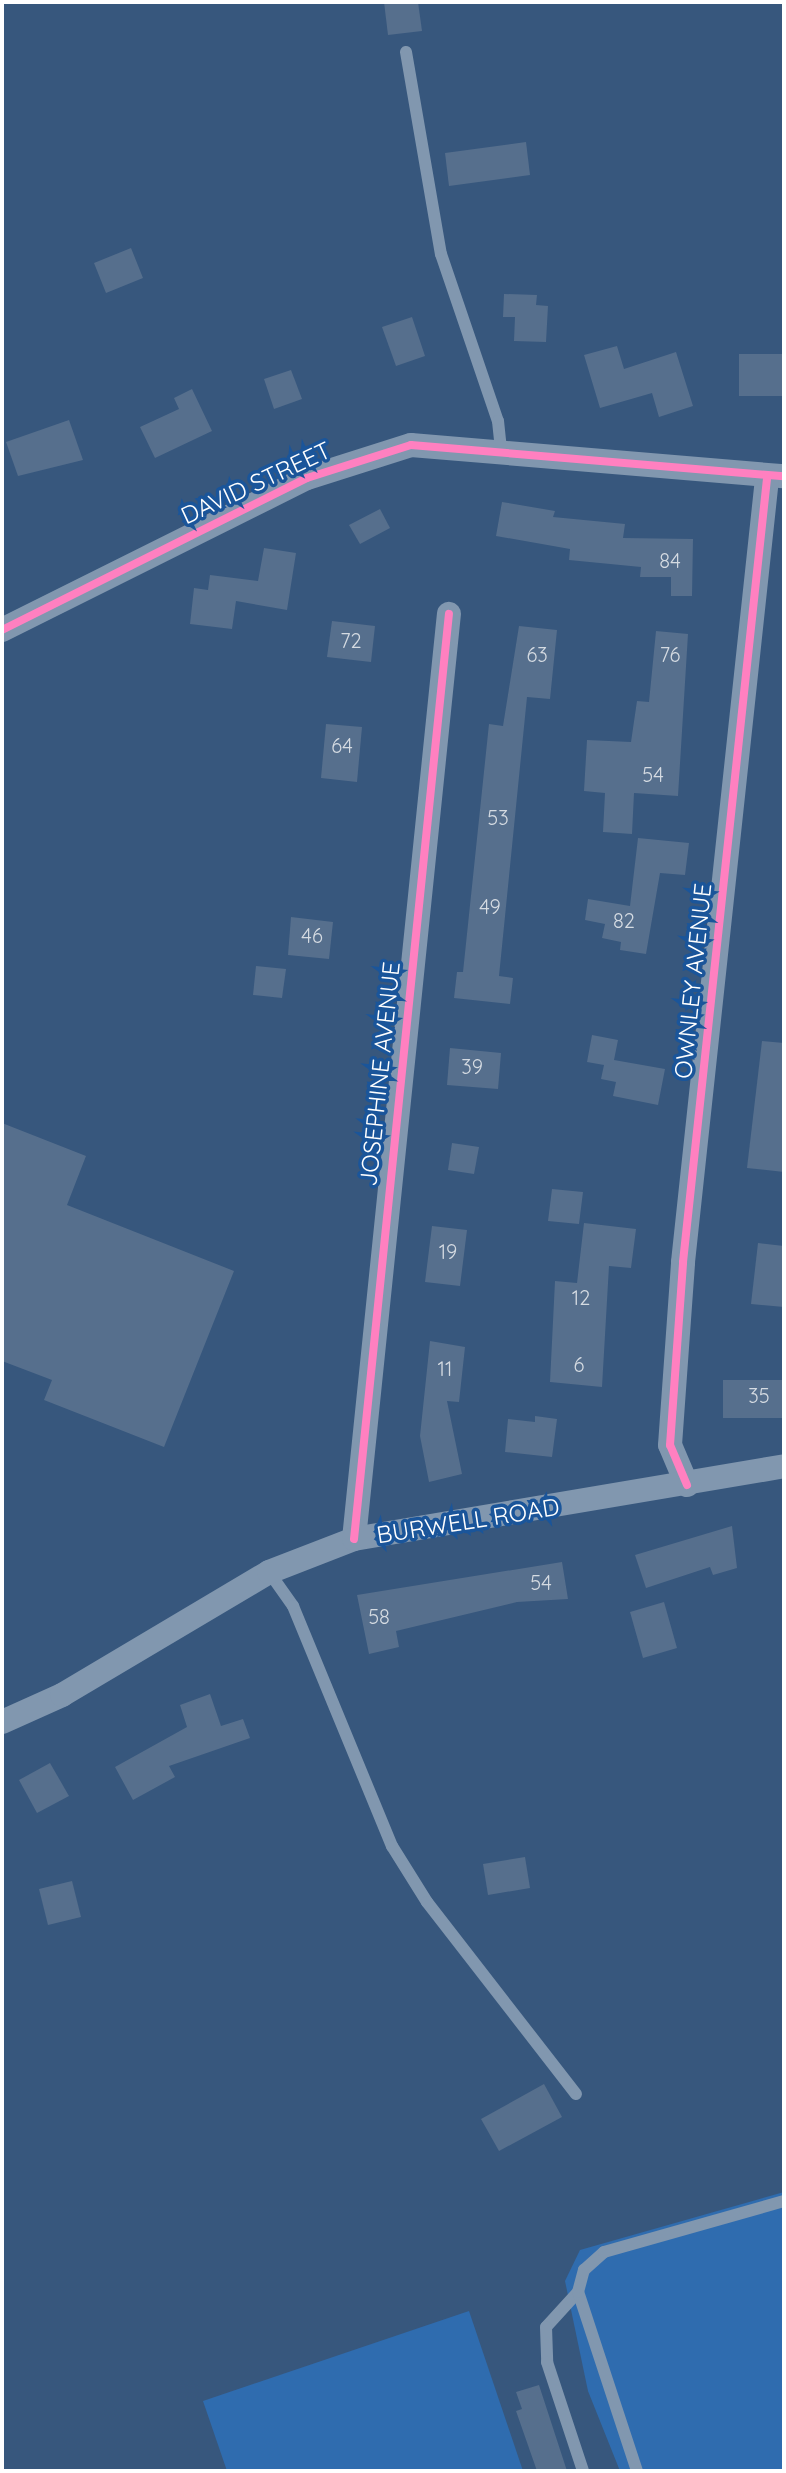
<!DOCTYPE html>
<html>
<head>
<meta charset="utf-8">
<style>
	body { margin:0 }
	#map { position:relative; width:786px; height:2473px; overflow:hidden; background:#37577d; font-family:Quicksand,sans-serif }
	div>[style] { position:absolute }
	.green>* { inset:0; background:#2f6caf }
	.building>* { inset:0; background:#566f8d }
	.service>* { height:12px; margin:-6px; padding:0 6px; transform-origin:6px; border-radius:6px; background:#8197af }
	.minor>* { height:24px; margin:-12px; padding:0 12px; transform-origin:12px; border-radius:12px; background:#8197af }
	.cycleway>* { height:8px; margin:-4px; padding:0 4px; transform-origin:4px; border-radius:4px; background:#ff80c0 }
	span { translate:-50% -50%; white-space:nowrap; text-align:center; line-height:1.15; -webkit-text-stroke:7px #1a559a; paint-order:stroke }
	.number-label { font-size:20px; color:#d5dbe2 }
	.number-label span { -webkit-text-stroke-width:0 }
	.street-label { font-size:24px; color:#fff }
	.frame { position:absolute; inset:0; border:4px solid #fff; pointer-events:none }
</style>
</head>
<body>
<div id="map">
	<div class="green">
		<i style="clip-path:polygon(784px 2192px,784px 2471px,620px 2471px,588px 2391px,565px 2281px,580px 2250px)"></i>
		<i style="clip-path:polygon(469px 2311px,523px 2471px,227px 2471px,203px 2401px)"></i>
	</div>
	<div class="building">
		<i style="clip-path:polygon(384px 2px,418px 2px,422px 31px,388px 35px)"></i>
		<i style="clip-path:polygon(526px 142px,530px 175px,449px 186px,445px 153px)"></i>
		<i style="clip-path:polygon(131px 248px,143px 278px,106px 293px,94px 263px)"></i>
		<i style="clip-path:polygon(504px 294px,537px 295px,536px 305px,548px 306px,546px 342px,514px 341px,515px 317px,503px 317px)"></i>
		<i style="clip-path:polygon(412px 317px,425px 356px,396px 366px,382px 327px)"></i>
		<i style="clip-path:polygon(617px 346px,624px 369px,676px 352px,693px 406px,659px 417px,652px 393px,600px 408px,584px 355px)"></i>
		<i style="clip-path:polygon(739px 354px,784px 354px,784px 396px,739px 396px)"></i>
		<i style="clip-path:polygon(291px 370px,302px 399px,274px 409px,264px 379px)"></i>
		<i style="clip-path:polygon(192px 389px,212px 431px,155px 458px,140px 427px,179px 409px,174px 398px)"></i>
		<i style="clip-path:polygon(69px 420px,83px 460px,18px 476px,6px 442px)"></i>
		<i style="clip-path:polygon(502px 502px,555px 511px,553px 517px,625px 524px,623px 538px,693px 539px,692px 596px,671px 596px,671px 577px,640px 577px,641px 567px,569px 560px,570px 549px,496px 536px)"></i>
		<i style="clip-path:polygon(380px 509px,390px 528px,360px 544px,349px 525px)"></i>
		<i style="clip-path:polygon(264px 548px,296px 553px,287px 610px,236px 601px,232px 629px,190px 624px,194px 588px,208px 590px,210px 575px,258px 581px)"></i>
		<i style="clip-path:polygon(332px 621px,375px 626px,371px 662px,327px 657px)"></i>
		<i style="clip-path:polygon(519px 626px,557px 630px,550px 699px,527px 697px,499px 976px,513px 978px,510px 1004px,454px 998px,457px 972px,463px 972px,489px 724px,503px 726px)"></i>
		<i style="clip-path:polygon(656px 631px,688px 634px,678px 796px,634px 793px,632px 834px,603px 832px,605px 793px,584px 791px,587px 740px,631px 742px,637px 701px,649px 702px)"></i>
		<i style="clip-path:polygon(326px 724px,362px 727px,357px 782px,321px 778px)"></i>
		<i style="clip-path:polygon(638px 838px,689px 843px,685px 875px,660px 873px,646px 954px,620px 950px,621px 942px,602px 938px,605px 924px,585px 920px,588px 899px,630px 906px)"></i>
		<i style="clip-path:polygon(291px 917px,333px 922px,329px 959px,288px 955px)"></i>
		<i style="clip-path:polygon(256px 966px,286px 969px,282px 998px,253px 995px)"></i>
		<i style="clip-path:polygon(592px 1035px,618px 1040px,614px 1060px,665px 1069px,658px 1105px,613px 1096px,616px 1082px,601px 1079px,604px 1065px,587px 1062px)"></i>
		<i style="clip-path:polygon(762px 1041px,784px 1043px,784px 1172px,747px 1168px)"></i>
		<i style="clip-path:polygon(450px 1048px,501px 1053px,498px 1089px,447px 1085px)"></i>
		<i style="clip-path:polygon(2px 1123px,86px 1156px,67px 1205px,234px 1271px,164px 1447px,44px 1400px,52px 1380px,2px 1361px)"></i>
		<i style="clip-path:polygon(452px 1143px,479px 1147px,474px 1174px,448px 1170px)"></i>
		<i style="clip-path:polygon(552px 1189px,583px 1192px,579px 1224px,548px 1221px)"></i>
		<i style="clip-path:polygon(584px 1223px,636px 1229px,631px 1268px,609px 1266px,602px 1387px,550px 1382px,555px 1281px,577px 1283px)"></i>
		<i style="clip-path:polygon(432px 1226px,467px 1230px,460px 1286px,425px 1282px)"></i>
		<i style="clip-path:polygon(758px 1243px,784px 1246px,784px 1307px,751px 1304px)"></i>
		<i style="clip-path:polygon(430px 1341px,465px 1347px,459px 1402px,447px 1401px,462px 1474px,429px 1482px,420px 1436px)"></i>
		<i style="clip-path:polygon(723px 1380px,784px 1380px,784px 1418px,723px 1418px)"></i>
		<i style="clip-path:polygon(535px 1416px,557px 1419px,552px 1457px,505px 1452px,508px 1419px,535px 1422px)"></i>
		<i style="clip-path:polygon(732px 1526px,737px 1568px,713px 1575px,710px 1567px,646px 1588px,635px 1555px)"></i>
		<i style="clip-path:polygon(562px 1562px,568px 1599px,517px 1602px,396px 1631px,399px 1647px,369px 1654px,357px 1595px)"></i>
		<i style="clip-path:polygon(664px 1602px,677px 1648px,643px 1658px,630px 1612px)"></i>
		<i style="clip-path:polygon(210px 1694px,221px 1726px,243px 1719px,250px 1738px,169px 1766px,175px 1777px,133px 1800px,115px 1767px,187px 1727px,180px 1705px)"></i>
		<i style="clip-path:polygon(50px 1763px,69px 1796px,37px 1813px,19px 1780px)"></i>
		<i style="clip-path:polygon(525px 1857px,530px 1888px,488px 1895px,483px 1864px)"></i>
		<i style="clip-path:polygon(72px 1881px,81px 1917px,48px 1925px,39px 1889px)"></i>
		<i style="clip-path:polygon(544px 2084px,562px 2117px,499px 2151px,481px 2119px)"></i>
		<i style="clip-path:polygon(539px 2385px,567px 2471px,537px 2471px,516px 2411px,522px 2409px,516px 2392px)"></i>
	</div>
	<div class="service">
		<i style="left:406px;top:52px;width:205px;rotate:80.2deg"></i>
		<i style="left:441px;top:254px;width:176px;rotate:71.2deg"></i>
		<i style="left:498px;top:421px;width:31px;rotate:84deg"></i>
		<i style="left:269px;top:1572px;width:42px;rotate:54.8deg"></i>
		<i style="left:293px;top:1606px;width:260px;rotate:67.6deg"></i>
		<i style="left:392px;top:1846px;width:66px;rotate:58deg"></i>
		<i style="left:427px;top:1902px;width:243px;rotate:52.2deg"></i>
		<i style="left:578px;top:2292px;width:47px;rotate:132.4deg"></i>
		<i style="left:546px;top:2327px;width:35px;rotate:88deg"></i>
		<i style="left:547px;top:2362px;width:115px;rotate:71.7deg"></i>
		<i style="left:637px;top:2471px;width:188px;rotate:-108.2deg"></i>
		<i style="left:578px;top:2292px;width:23px;rotate:-75deg"></i>
		<i style="left:584px;top:2270px;width:27px;rotate:-42deg"></i>
		<i style="left:604px;top:2252px;width:187px;rotate:-15.8deg"></i>
	</div>
	<div class="minor">
		<i style="left:2px;top:630px;width:341px;rotate:-26.5deg"></i>
		<i style="left:307px;top:478px;width:109px;rotate:-17.6deg"></i>
		<i style="left:411px;top:445px;width:374px;rotate:4.8deg"></i>
		<i style="left:687px;top:1485px;width:43px;rotate:-113deg"></i>
		<i style="left:670px;top:1445px;width:183px;rotate:-85.9deg"></i>
		<i style="left:683px;top:1262px;width:787px;rotate:-83.88deg"></i>
		<i style="left:354px;top:1539px;width:930px;rotate:-84.14deg"></i>
		<i style="left:2px;top:1722px;width:66px;rotate:-24.2deg"></i>
		<i style="left:62px;top:1695px;width:241px;rotate:-30.7deg"></i>
		<i style="left:269px;top:1572px;width:91px;rotate:-21.2deg"></i>
		<i style="left:354px;top:1539px;width:436px;rotate:-9.6deg"></i>
	</div>
	<div class="cycleway">
		<i style="left:2px;top:630px;width:341px;rotate:-26.5deg"></i>
		<i style="left:307px;top:478px;width:109px;rotate:-17.6deg"></i>
		<i style="left:411px;top:445px;width:374px;rotate:4.8deg"></i>
		<i style="left:687px;top:1485px;width:43px;rotate:-113deg"></i>
		<i style="left:670px;top:1445px;width:183px;rotate:-85.9deg"></i>
		<i style="left:683px;top:1262px;width:787px;rotate:-83.88deg"></i>
		<i style="left:354px;top:1539px;width:930px;rotate:-84.14deg"></i>
	</div>
	<div class="number-label">
		<span style="left:670px;top:560px">84</span>
		<span style="left:351px;top:640px">72</span>
		<span style="left:537px;top:654px">63</span>
		<span style="left:670px;top:654px">76</span>
		<span style="left:342px;top:745px">64</span>
		<span style="left:653px;top:774px">54</span>
		<span style="left:498px;top:817px">53</span>
		<span style="left:490px;top:906px">49</span>
		<span style="left:624px;top:920px">82</span>
		<span style="left:312px;top:935px">46</span>
		<span style="left:472px;top:1066px">39</span>
		<span style="left:448px;top:1251px">19</span>
		<span style="left:581px;top:1297px">12</span>
		<span style="left:579px;top:1364px">6</span>
		<span style="left:445px;top:1368px">11</span>
		<span style="left:759px;top:1395px">35</span>
		<span style="left:541px;top:1582px">54</span>
		<span style="left:379px;top:1616px">58</span>
	</div>
	<div class="street-label">
		<span style="left:256px;top:483px;rotate:-25deg">DAVID STREET</span>
		<span style="left:693px;top:981px;rotate:-84deg">OWNLEY AVENUE</span>
		<span style="left:380px;top:1074px;rotate:-84deg">JOSEPHINE AVENUE</span>
		<span style="left:468px;top:1521px;rotate:-9deg">BURWELL ROAD</span>
	</div>
	<div class="frame"></div>
</div>
</body>
</html>
